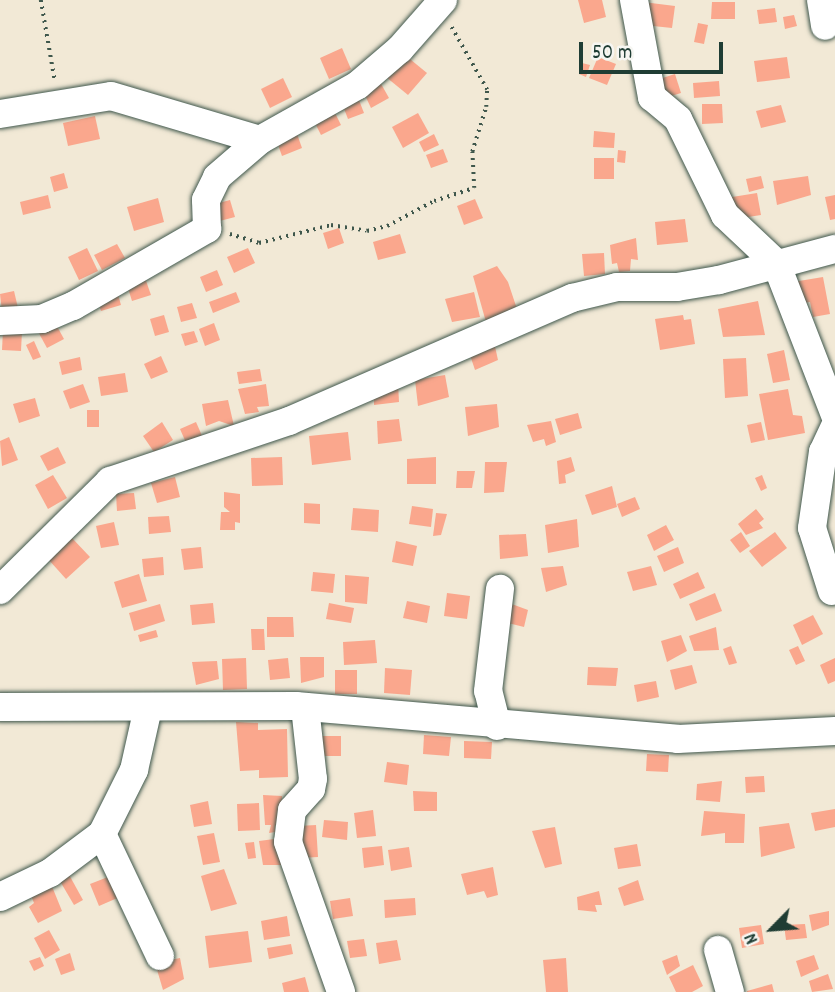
<!DOCTYPE html>
<html>
<head>
<meta charset="utf-8">
<style>
	body { margin:0 }
	#map { position:relative; width:835px; height:992px; overflow:hidden; background:#f2e9d6; font-family:Dekko,sans-serif }
	div>[style] { position:absolute }
	.building>* { inset:0; background:#faa78d }
	.path>* { height:3.5px; margin-top:-1.75px; transform-origin:0; background:repeating-linear-gradient(90deg,#3f574c 0 2px,transparent 0 7px) }
	.roads { filter:drop-shadow(0 0 2px #3f574c) drop-shadow(0 0 2px #3f574c) }
	.minor>* { height:28px; margin:-14px; padding:0 14px; transform-origin:14px; border-radius:14px; background:#fff }
	span { translate:-50% -50%; white-space:nowrap; text-align:center; line-height:1.15; -webkit-text-stroke:7px #f6f6f2; paint-order:stroke }
	.north { position:absolute; left:737px; top:894px; width:70px; height:70px; -webkit-text-stroke:5px #f6f6f2; paint-order:stroke; rotate:245deg; font-size:19px; font-weight:700; line-height:28px; text-align:center; color:#1f3d34 }
	.north::after { content:''; display:block; margin:auto; width:24px; height:32px; background:#1f3d34; clip-path:polygon(50% 0,100% 100%,50% 72%,0 100%) }
	.scale { position:absolute; left:579px; top:42px; width:144px; height:32px; box-sizing:border-box; border:4px solid #1f3d34; border-top:0; padding-left:9px; font-size:21px; line-height:24px; white-space:nowrap; color:#1f3d34; -webkit-text-stroke:5px #f6f6f2; paint-order:stroke }
</style>
</head>
<body>
<div id="map">
	<div class="building">
		<i style="clip-path:polygon(578px 0,602px 0,606px 17px,584px 23px)"></i>
		<i style="clip-path:polygon(643px 2px,675px 6px,672px 28px,653px 26px)"></i>
		<i style="clip-path:polygon(712px 2px,735px 2px,735px 19px,711px 19px)"></i>
		<i style="clip-path:polygon(775px 8px,777px 22px,759px 24px,757px 10px)"></i>
		<i style="clip-path:polygon(794px 15px,797px 26px,785px 29px,783px 17px)"></i>
		<i style="clip-path:polygon(698px 23px,708px 25px,704px 44px,694px 42px)"></i>
		<i style="clip-path:polygon(342px 48px,351px 69px,329px 79px,320px 58px)"></i>
		<i style="clip-path:polygon(405px 55px,427px 73px,408px 95px,386px 77px)"></i>
		<i style="clip-path:polygon(598px 57px,616px 64px,607px 85px,589px 78px)"></i>
		<i style="clip-path:polygon(787px 57px,790px 78px,757px 82px,754px 61px)"></i>
		<i style="clip-path:polygon(582px 63px,590px 65px,586px 77px,579px 74px)"></i>
		<i style="clip-path:polygon(675px 74px,681px 93px,655px 101px,650px 82px)"></i>
		<i style="clip-path:polygon(283px 78px,292px 97px,270px 108px,261px 89px)"></i>
		<i style="clip-path:polygon(719px 81px,720px 96px,694px 98px,693px 83px)"></i>
		<i style="clip-path:polygon(380px 82px,389px 98px,371px 108px,363px 91px)"></i>
		<i style="clip-path:polygon(357px 95px,364px 113px,348px 119px,341px 101px)"></i>
		<i style="clip-path:polygon(702px 104px,722px 104px,723px 123px,702px 124px)"></i>
		<i style="clip-path:polygon(781px 105px,786px 122px,761px 128px,756px 111px)"></i>
		<i style="clip-path:polygon(332px 107px,341px 125px,321px 135px,312px 117px)"></i>
		<i style="clip-path:polygon(418px 113px,429px 133px,403px 148px,392px 127px)"></i>
		<i style="clip-path:polygon(95px 116px,100px 139px,68px 146px,63px 123px)"></i>
		<i style="clip-path:polygon(296px 131px,302px 148px,282px 156px,276px 139px)"></i>
		<i style="clip-path:polygon(594px 131px,615px 133px,614px 148px,593px 147px)"></i>
		<i style="clip-path:polygon(434px 134px,439px 145px,424px 152px,419px 142px)"></i>
		<i style="clip-path:polygon(443px 149px,448px 162px,431px 168px,426px 155px)"></i>
		<i style="clip-path:polygon(618px 150px,626px 151px,625px 163px,617px 162px)"></i>
		<i style="clip-path:polygon(594px 158px,614px 158px,614px 179px,594px 179px)"></i>
		<i style="clip-path:polygon(64px 173px,68px 188px,54px 192px,50px 177px)"></i>
		<i style="clip-path:polygon(761px 176px,764px 188px,749px 192px,746px 179px)"></i>
		<i style="clip-path:polygon(808px 176px,811px 195px,777px 205px,773px 181px)"></i>
		<i style="clip-path:polygon(757px 193px,761px 215px,729px 220px,726px 198px)"></i>
		<i style="clip-path:polygon(48px 195px,51px 208px,23px 215px,20px 202px)"></i>
		<i style="clip-path:polygon(835px 195px,835px 219px,830px 220px,825px 197px)"></i>
		<i style="clip-path:polygon(158px 198px,164px 222px,134px 231px,127px 207px)"></i>
		<i style="clip-path:polygon(475px 199px,483px 218px,464px 225px,457px 206px)"></i>
		<i style="clip-path:polygon(230px 200px,235px 217px,212px 223px,208px 206px)"></i>
		<i style="clip-path:polygon(685px 219px,688px 242px,657px 245px,655px 222px)"></i>
		<i style="clip-path:polygon(339px 228px,344px 243px,328px 249px,323px 233px)"></i>
		<i style="clip-path:polygon(400px 234px,406px 253px,378px 260px,373px 242px)"></i>
		<i style="clip-path:polygon(636px 238px,638px 260px,631px 259px,630px 271px,619px 272px,617px 263px,612px 264px,610px 245px)"></i>
		<i style="clip-path:polygon(117px 244px,125px 258px,102px 270px,94px 255px)"></i>
		<i style="clip-path:polygon(87px 248px,98px 271px,79px 280px,68px 257px)"></i>
		<i style="clip-path:polygon(248px 248px,255px 263px,234px 273px,227px 257px)"></i>
		<i style="clip-path:polygon(604px 253px,605px 274px,584px 276px,582px 254px)"></i>
		<i style="clip-path:polygon(497px 266px,508px 282px,518px 312px,486px 322px,473px 276px)"></i>
		<i style="clip-path:polygon(217px 270px,223px 285px,206px 292px,200px 277px)"></i>
		<i style="clip-path:polygon(823px 277px,830px 314px,813px 317px,810px 302px,797px 304px,793px 282px)"></i>
		<i style="clip-path:polygon(145px 278px,151px 295px,132px 301px,127px 285px)"></i>
		<i style="clip-path:polygon(14px 291px,18px 308px,2px 312px,0 294px)"></i>
		<i style="clip-path:polygon(117px 291px,121px 305px,101px 311px,97px 298px)"></i>
		<i style="clip-path:polygon(236px 292px,240px 302px,213px 313px,209px 302px)"></i>
		<i style="clip-path:polygon(474px 292px,480px 317px,452px 322px,445px 299px)"></i>
		<i style="clip-path:polygon(758px 301px,765px 335px,723px 337px,718px 309px)"></i>
		<i style="clip-path:polygon(192px 303px,197px 318px,181px 322px,177px 307px)"></i>
		<i style="clip-path:polygon(164px 315px,169px 332px,155px 336px,150px 319px)"></i>
		<i style="clip-path:polygon(683px 315px,684px 320px,691px 319px,695px 344px,660px 350px,655px 319px)"></i>
		<i style="clip-path:polygon(53px 319px,64px 339px,47px 348px,36px 328px)"></i>
		<i style="clip-path:polygon(214px 323px,220px 340px,205px 346px,199px 329px)"></i>
		<i style="clip-path:polygon(3px 330px,22px 331px,21px 351px,2px 350px)"></i>
		<i style="clip-path:polygon(194px 331px,198px 342px,185px 346px,181px 334px)"></i>
		<i style="clip-path:polygon(34px 341px,41px 357px,33px 360px,26px 345px)"></i>
		<i style="clip-path:polygon(494px 342px,498px 360px,475px 370px,468px 349px)"></i>
		<i style="clip-path:polygon(784px 350px,790px 380px,773px 383px,767px 354px)"></i>
		<i style="clip-path:polygon(161px 356px,168px 372px,151px 379px,144px 364px)"></i>
		<i style="clip-path:polygon(80px 357px,82px 370px,62px 375px,59px 362px)"></i>
		<i style="clip-path:polygon(746px 358px,748px 396px,725px 398px,723px 359px)"></i>
		<i style="clip-path:polygon(260px 369px,262px 381px,239px 384px,237px 372px)"></i>
		<i style="clip-path:polygon(125px 373px,128px 392px,101px 396px,98px 377px)"></i>
		<i style="clip-path:polygon(445px 375px,449px 397px,418px 406px,415px 380px)"></i>
		<i style="clip-path:polygon(398px 383px,399px 402px,374px 405px,374px 385px)"></i>
		<i style="clip-path:polygon(83px 384px,90px 402px,70px 409px,63px 391px)"></i>
		<i style="clip-path:polygon(266px 384px,269px 406px,257px 407px,259px 412px,245px 414px,238px 389px)"></i>
		<i style="clip-path:polygon(788px 389px,793px 415px,802px 416px,805px 433px,768px 440px,759px 394px)"></i>
		<i style="clip-path:polygon(35px 398px,40px 416px,19px 423px,13px 404px)"></i>
		<i style="clip-path:polygon(228px 400px,234px 426px,219px 421px,206px 426px,202px 404px)"></i>
		<i style="clip-path:polygon(497px 404px,499px 427px,468px 436px,465px 407px)"></i>
		<i style="clip-path:polygon(87px 410px,99px 410px,99px 427px,87px 427px)"></i>
		<i style="clip-path:polygon(578px 413px,582px 428px,560px 435px,555px 419px)"></i>
		<i style="clip-path:polygon(399px 419px,402px 441px,378px 444px,377px 421px)"></i>
		<i style="clip-path:polygon(551px 421px,556px 442px,546px 446px,544px 439px,533px 442px,527px 425px)"></i>
		<i style="clip-path:polygon(162px 422px,173px 440px,154px 452px,143px 436px)"></i>
		<i style="clip-path:polygon(196px 422px,203px 438px,187px 445px,180px 429px)"></i>
		<i style="clip-path:polygon(761px 422px,765px 440px,751px 443px,747px 425px)"></i>
		<i style="clip-path:polygon(348px 432px,351px 460px,312px 465px,309px 436px)"></i>
		<i style="clip-path:polygon(9px 437px,18px 460px,2px 466px,0 441px)"></i>
		<i style="clip-path:polygon(58px 447px,66px 463px,48px 471px,40px 456px)"></i>
		<i style="clip-path:polygon(282px 457px,283px 485px,252px 486px,251px 458px)"></i>
		<i style="clip-path:polygon(436px 457px,436px 484px,407px 484px,407px 459px)"></i>
		<i style="clip-path:polygon(571px 457px,575px 471px,565px 475px,566px 483px,559px 484px,557px 461px)"></i>
		<i style="clip-path:polygon(485px 462px,507px 462px,504px 492px,484px 493px)"></i>
		<i style="clip-path:polygon(457px 471px,475px 471px,472px 488px,456px 488px)"></i>
		<i style="clip-path:polygon(53px 475px,67px 498px,48px 509px,35px 485px)"></i>
		<i style="clip-path:polygon(762px 475px,767px 488px,761px 491px,755px 478px)"></i>
		<i style="clip-path:polygon(175px 477px,180px 497px,157px 503px,151px 483px)"></i>
		<i style="clip-path:polygon(612px 486px,617px 507px,592px 515px,585px 495px)"></i>
		<i style="clip-path:polygon(224px 492px,240px 494px,240px 523px,235px 522px,235px 530px,220px 530px,221px 512px,230px 512px,224px 507px)"></i>
		<i style="clip-path:polygon(134px 493px,136px 509px,117px 511px,116px 494px)"></i>
		<i style="clip-path:polygon(635px 497px,640px 509px,622px 517px,617px 504px)"></i>
		<i style="clip-path:polygon(304px 503px,320px 504px,320px 524px,304px 523px)"></i>
		<i style="clip-path:polygon(412px 506px,433px 509px,431px 527px,409px 524px)"></i>
		<i style="clip-path:polygon(353px 508px,379px 510px,378px 532px,351px 530px)"></i>
		<i style="clip-path:polygon(756px 509px,764px 519px,759px 523px,763px 528px,746px 535px,738px 524px)"></i>
		<i style="clip-path:polygon(436px 513px,447px 514px,441px 535px,433px 536px)"></i>
		<i style="clip-path:polygon(169px 516px,171px 532px,149px 534px,148px 517px)"></i>
		<i style="clip-path:polygon(577px 519px,579px 547px,548px 553px,545px 525px)"></i>
		<i style="clip-path:polygon(114px 522px,119px 545px,101px 548px,96px 526px)"></i>
		<i style="clip-path:polygon(666px 525px,674px 540px,654px 551px,647px 535px)"></i>
		<i style="clip-path:polygon(741px 532px,750px 546px,740px 553px,730px 540px)"></i>
		<i style="clip-path:polygon(775px 532px,787px 548px,762px 567px,749px 551px)"></i>
		<i style="clip-path:polygon(526px 534px,528px 556px,500px 559px,499px 535px)"></i>
		<i style="clip-path:polygon(72px 538px,90px 557px,66px 579px,48px 559px)"></i>
		<i style="clip-path:polygon(396px 541px,417px 546px,413px 566px,392px 562px)"></i>
		<i style="clip-path:polygon(201px 547px,203px 568px,184px 570px,181px 549px)"></i>
		<i style="clip-path:polygon(678px 547px,684px 563px,664px 572px,657px 556px)"></i>
		<i style="clip-path:polygon(163px 557px,164px 575px,144px 577px,142px 559px)"></i>
		<i style="clip-path:polygon(563px 566px,567px 585px,546px 592px,541px 568px)"></i>
		<i style="clip-path:polygon(651px 566px,657px 585px,633px 591px,627px 572px)"></i>
		<i style="clip-path:polygon(313px 572px,335px 574px,333px 593px,311px 591px)"></i>
		<i style="clip-path:polygon(698px 572px,705px 588px,680px 599px,673px 584px)"></i>
		<i style="clip-path:polygon(139px 574px,147px 601px,122px 608px,114px 582px)"></i>
		<i style="clip-path:polygon(345px 575px,369px 577px,367px 604px,345px 602px)"></i>
		<i style="clip-path:polygon(447px 593px,470px 596px,467px 619px,444px 616px)"></i>
		<i style="clip-path:polygon(715px 593px,722px 611px,696px 621px,689px 604px)"></i>
		<i style="clip-path:polygon(407px 601px,430px 606px,427px 623px,403px 618px)"></i>
		<i style="clip-path:polygon(213px 603px,215px 623px,192px 625px,190px 605px)"></i>
		<i style="clip-path:polygon(329px 603px,354px 608px,351px 623px,326px 619px)"></i>
		<i style="clip-path:polygon(509px 603px,528px 610px,524px 627px,504px 622px)"></i>
		<i style="clip-path:polygon(160px 604px,165px 621px,134px 631px,129px 613px)"></i>
		<i style="clip-path:polygon(813px 615px,823px 634px,802px 645px,793px 625px)"></i>
		<i style="clip-path:polygon(267px 617px,293px 617px,294px 637px,267px 637px)"></i>
		<i style="clip-path:polygon(716px 627px,719px 650px,694px 651px,689px 636px)"></i>
		<i style="clip-path:polygon(251px 629px,264px 629px,265px 650px,252px 650px)"></i>
		<i style="clip-path:polygon(156px 630px,158px 637px,140px 642px,138px 635px)"></i>
		<i style="clip-path:polygon(681px 635px,687px 651px,667px 662px,661px 641px)"></i>
		<i style="clip-path:polygon(375px 640px,377px 663px,344px 665px,343px 642px)"></i>
		<i style="clip-path:polygon(731px 646px,737px 663px,729px 665px,723px 649px)"></i>
		<i style="clip-path:polygon(798px 646px,805px 661px,796px 665px,789px 650px)"></i>
		<i style="clip-path:polygon(300px 657px,324px 657px,324px 677px,301px 683px)"></i>
		<i style="clip-path:polygon(246px 658px,247px 689px,223px 690px,222px 659px)"></i>
		<i style="clip-path:polygon(288px 658px,290px 678px,270px 680px,268px 660px)"></i>
		<i style="clip-path:polygon(835px 658px,835px 681px,828px 684px,820px 665px)"></i>
		<i style="clip-path:polygon(217px 661px,219px 679px,196px 685px,192px 662px)"></i>
		<i style="clip-path:polygon(692px 665px,697px 683px,675px 690px,670px 670px)"></i>
		<i style="clip-path:polygon(588px 667px,618px 668px,616px 686px,587px 685px)"></i>
		<i style="clip-path:polygon(385px 668px,412px 670px,410px 695px,384px 693px)"></i>
		<i style="clip-path:polygon(335px 670px,357px 670px,357px 694px,335px 694px)"></i>
		<i style="clip-path:polygon(656px 681px,659px 697px,637px 702px,634px 685px)"></i>
		<i style="clip-path:polygon(236px 722px,258px 723px,258px 730px,287px 729px,288px 777px,259px 778px,259px 770px,240px 771px)"></i>
		<i style="clip-path:polygon(424px 735px,451px 737px,449px 756px,423px 754px)"></i>
		<i style="clip-path:polygon(314px 736px,341px 736px,341px 756px,314px 756px)"></i>
		<i style="clip-path:polygon(464px 741px,492px 742px,491px 759px,464px 758px)"></i>
		<i style="clip-path:polygon(647px 754px,669px 755px,668px 772px,646px 771px)"></i>
		<i style="clip-path:polygon(387px 762px,409px 765px,407px 785px,384px 782px)"></i>
		<i style="clip-path:polygon(764px 776px,765px 792px,746px 793px,745px 777px)"></i>
		<i style="clip-path:polygon(722px 781px,720px 802px,696px 800px,697px 784px)"></i>
		<i style="clip-path:polygon(413px 791px,437px 792px,437px 811px,414px 811px)"></i>
		<i style="clip-path:polygon(263px 795px,282px 796px,282px 826px,275px 825px,275px 832px,269px 833px,271px 825px,265px 825px)"></i>
		<i style="clip-path:polygon(208px 801px,212px 824px,194px 827px,190px 805px)"></i>
		<i style="clip-path:polygon(259px 803px,260px 830px,238px 831px,237px 804px)"></i>
		<i style="clip-path:polygon(835px 809px,835px 827px,815px 831px,811px 813px)"></i>
		<i style="clip-path:polygon(373px 810px,376px 836px,357px 838px,354px 813px)"></i>
		<i style="clip-path:polygon(704px 811px,745px 814px,744px 843px,725px 843px,725px 833px,701px 836px)"></i>
		<i style="clip-path:polygon(324px 820px,348px 822px,347px 840px,322px 837px)"></i>
		<i style="clip-path:polygon(789px 823px,795px 848px,761px 857px,759px 827px)"></i>
		<i style="clip-path:polygon(316px 825px,318px 857px,301px 858px,298px 826px)"></i>
		<i style="clip-path:polygon(555px 827px,562px 864px,545px 868px,532px 831px)"></i>
		<i style="clip-path:polygon(214px 833px,220px 862px,203px 865px,197px 836px)"></i>
		<i style="clip-path:polygon(282px 838px,281px 865px,263px 865px,259px 841px)"></i>
		<i style="clip-path:polygon(254px 842px,256px 858px,248px 859px,245px 843px)"></i>
		<i style="clip-path:polygon(637px 844px,641px 866px,618px 869px,614px 848px)"></i>
		<i style="clip-path:polygon(382px 846px,384px 865px,364px 868px,362px 848px)"></i>
		<i style="clip-path:polygon(409px 847px,412px 867px,391px 871px,388px 850px)"></i>
		<i style="clip-path:polygon(493px 867px,498px 895px,487px 898px,484px 891px,467px 895px,461px 874px)"></i>
		<i style="clip-path:polygon(224px 869px,237px 904px,211px 911px,201px 876px)"></i>
		<i style="clip-path:polygon(67px 871px,83px 900px,74px 905px,57px 876px)"></i>
		<i style="clip-path:polygon(113px 875px,122px 896px,99px 906px,90px 884px)"></i>
		<i style="clip-path:polygon(49px 879px,62px 911px,38px 923px,29px 907px,34px 903px,28px 888px)"></i>
		<i style="clip-path:polygon(638px 880px,644px 900px,624px 906px,618px 888px)"></i>
		<i style="clip-path:polygon(599px 891px,602px 905px,595px 905px,597px 912px,578px 910px,577px 897px)"></i>
		<i style="clip-path:polygon(350px 898px,353px 916px,333px 919px,330px 901px)"></i>
		<i style="clip-path:polygon(415px 898px,416px 915px,385px 918px,384px 900px)"></i>
		<i style="clip-path:polygon(829px 911px,829px 925px,812px 931px,809px 915px)"></i>
		<i style="clip-path:polygon(287px 916px,290px 936px,264px 940px,261px 921px)"></i>
		<i style="clip-path:polygon(805px 924px,807px 938px,786px 940px,784px 925px)"></i>
		<i style="clip-path:polygon(761px 925px,764px 944px,742px 948px,739px 928px)"></i>
		<i style="clip-path:polygon(49px 930px,60px 950px,45px 959px,34px 938px)"></i>
		<i style="clip-path:polygon(248px 931px,252px 962px,209px 968px,205px 936px)"></i>
		<i style="clip-path:polygon(364px 939px,367px 956px,350px 958px,347px 941px)"></i>
		<i style="clip-path:polygon(397px 940px,401px 960px,379px 964px,376px 943px)"></i>
		<i style="clip-path:polygon(291px 944px,293px 954px,269px 959px,267px 948px)"></i>
		<i style="clip-path:polygon(70px 953px,75px 970px,61px 975px,55px 959px)"></i>
		<i style="clip-path:polygon(677px 955px,680px 966px,667px 975px,662px 961px)"></i>
		<i style="clip-path:polygon(814px 955px,819px 969px,801px 977px,796px 961px)"></i>
		<i style="clip-path:polygon(40px 957px,44px 966px,34px 971px,29px 961px)"></i>
		<i style="clip-path:polygon(180px 958px,184px 979px,163px 990px,155px 963px)"></i>
		<i style="clip-path:polygon(566px 958px,568px 992px,546px 992px,543px 960px)"></i>
		<i style="clip-path:polygon(693px 965px,703px 986px,692px 992px,676px 992px,669px 977px)"></i>
		<i style="clip-path:polygon(828px 974px,833px 989px,812px 992px,809px 981px)"></i>
		<i style="clip-path:polygon(305px 977px,309px 992px,284px 992px,282px 983px)"></i>
		<i style="clip-path:polygon(772px 984px,774px 992px,747px 992px,747px 991px)"></i>
	</div>
	<div class="path">
		<i style="left:41px;top:0;width:82px;rotate:80.2deg"></i>
		<i style="left:230px;top:234px;width:30px;rotate:17deg"></i>
		<i style="left:259px;top:243px;width:74px;rotate:-14deg"></i>
		<i style="left:331px;top:225px;width:36px;rotate:9deg"></i>
		<i style="left:367px;top:231px;width:21px;rotate:-14deg"></i>
		<i style="left:387px;top:226px;width:53px;rotate:-28deg"></i>
		<i style="left:434px;top:201px;width:42px;rotate:-18deg"></i>
		<i style="left:474px;top:188px;width:36px;rotate:-93deg"></i>
		<i style="left:472px;top:152px;width:47px;rotate:-72.7deg"></i>
		<i style="left:486px;top:107px;width:17px;rotate:-87deg"></i>
		<i style="left:487px;top:90px;width:75px;rotate:-119.6deg"></i>
	</div>
	<div class="roads">
		<div class="minor">
			<i style="left:634px;top:0;width:99px;rotate:79.5deg"></i>
			<i style="left:652px;top:97px;width:34px;rotate:40deg"></i>
			<i style="left:678px;top:119px;width:107px;rotate:63.9deg"></i>
			<i style="left:725px;top:215px;width:70px;rotate:43.3deg"></i>
			<i style="left:776px;top:263px;width:163px;rotate:68.8deg"></i>
			<i style="left:821px;top:0;width:26px;rotate:81deg"></i>
			<i style="left:0;top:114px;width:112px;rotate:-9.2deg"></i>
			<i style="left:111px;top:96px;width:155px;rotate:16.5deg"></i>
			<i style="left:0;top:321px;width:42px;rotate:-2.7deg"></i>
			<i style="left:42px;top:319px;width:34px;rotate:-23deg"></i>
			<i style="left:73px;top:306px;width:155px;rotate:-29.9deg"></i>
			<i style="left:207px;top:229px;width:29px;rotate:-92deg"></i>
			<i style="left:206px;top:200px;width:25px;rotate:-64deg"></i>
			<i style="left:217px;top:177px;width:57px;rotate:-40.7deg"></i>
			<i style="left:260px;top:140px;width:112px;rotate:-29.3deg"></i>
			<i style="left:358px;top:85px;width:55px;rotate:-40.6deg"></i>
			<i style="left:400px;top:49px;width:65px;rotate:-48.7deg"></i>
			<i style="left:0;top:590px;width:155px;rotate:-44.7deg"></i>
			<i style="left:110px;top:481px;width:189px;rotate:-18.5deg"></i>
			<i style="left:289px;top:421px;width:309px;rotate:-23.5deg"></i>
			<i style="left:572px;top:298px;width:46px;rotate:-13.7deg"></i>
			<i style="left:617px;top:287px;width:60px"></i>
			<i style="left:677px;top:287px;width:43px;rotate:-9.5deg"></i>
			<i style="left:719px;top:280px;width:120px;rotate:-15deg"></i>
			<i style="left:832px;top:591px;width:66px;rotate:-107.6deg"></i>
			<i style="left:812px;top:528px;width:77px;rotate:-81.8deg"></i>
			<i style="left:823px;top:452px;width:29px;rotate:-65deg"></i>
			<i style="left:0;top:707px;width:296px;rotate:-0.2deg"></i>
			<i style="left:296px;top:706px;width:383px;rotate:4.9deg"></i>
			<i style="left:678px;top:739px;width:157px;rotate:-2.9deg"></i>
			<i style="left:305px;top:707px;width:72px;rotate:83.7deg"></i>
			<i style="left:313px;top:779px;width:10px;rotate:101deg"></i>
			<i style="left:311px;top:789px;width:28px;rotate:132deg"></i>
			<i style="left:292px;top:810px;width:32px;rotate:97deg"></i>
			<i style="left:288px;top:842px;width:159px;rotate:70.5deg"></i>
			<i style="left:497px;top:726px;width:36px;rotate:-104deg"></i>
			<i style="left:488px;top:691px;width:103px;rotate:-83.3deg"></i>
			<i style="left:102px;top:834px;width:135px;rotate:64.6deg"></i>
			<i style="left:0;top:897px;width:55px;rotate:-25.6deg"></i>
			<i style="left:50px;top:873px;width:65px;rotate:-36.9deg"></i>
			<i style="left:102px;top:834px;width:72px;rotate:-63.4deg"></i>
			<i style="left:134px;top:770px;width:64px;rotate:-77.3deg"></i>
			<i style="left:718px;top:950px;width:44px;rotate:74.1deg"></i>
		</div>
	</div>
	<div class="north">N</div>
	<div class="scale">50 m</div>
</div>
</body>
</html>
